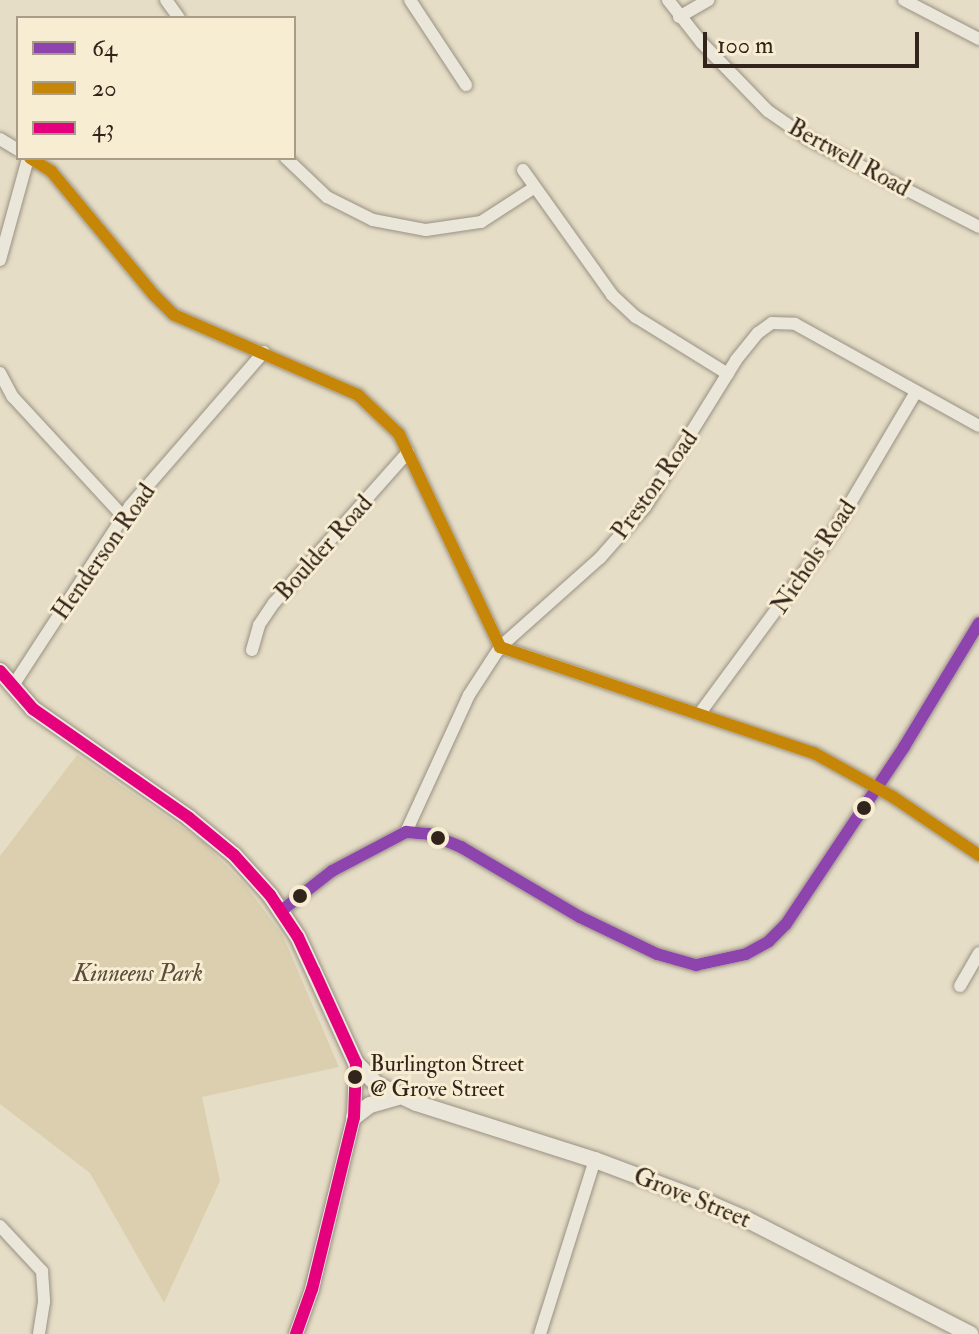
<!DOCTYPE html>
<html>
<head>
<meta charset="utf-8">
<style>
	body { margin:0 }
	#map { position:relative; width:979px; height:1334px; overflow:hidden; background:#e6ddc6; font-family:"IM FELL Double Pica",serif }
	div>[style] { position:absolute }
	.green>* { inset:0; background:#dbcfb0 }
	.roads { filter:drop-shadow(0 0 2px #989183) drop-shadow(0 0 2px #989183) }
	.minor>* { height:12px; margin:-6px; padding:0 6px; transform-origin:6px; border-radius:6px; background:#eae6da }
	.tertiary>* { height:14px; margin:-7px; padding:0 7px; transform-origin:7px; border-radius:7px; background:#eae6da }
	.secondary>* { height:16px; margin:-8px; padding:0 8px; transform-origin:8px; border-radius:8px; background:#eae6da }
	.bus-1>* { height:12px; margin:-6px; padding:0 6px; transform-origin:6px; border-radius:6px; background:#8e44ad }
	.bus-2>* { height:12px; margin:-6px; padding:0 6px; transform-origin:6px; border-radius:6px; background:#c68607 }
	.bus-3>* { height:12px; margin:-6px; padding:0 6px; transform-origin:6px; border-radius:6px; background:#e5007d }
	.dots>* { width:22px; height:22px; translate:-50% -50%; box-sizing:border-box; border:4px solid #f7edd2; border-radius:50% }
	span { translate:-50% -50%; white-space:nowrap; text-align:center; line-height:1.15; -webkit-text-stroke:6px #f7edd2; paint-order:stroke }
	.bus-label { font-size:22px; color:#33241b }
	.left { translate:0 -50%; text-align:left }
	.street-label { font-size:24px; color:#33241b }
	.park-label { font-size:24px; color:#5b4c3c; font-style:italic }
	.legend { position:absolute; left:16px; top:16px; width:280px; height:144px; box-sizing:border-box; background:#f7edd2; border:2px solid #a99d89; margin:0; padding:10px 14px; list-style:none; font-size:24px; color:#33241b }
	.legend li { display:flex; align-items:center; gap:16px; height:40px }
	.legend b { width:40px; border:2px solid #a99d89 }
	.scale { position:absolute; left:703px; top:32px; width:216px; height:36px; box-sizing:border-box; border:4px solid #33241b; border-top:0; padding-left:10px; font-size:24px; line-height:28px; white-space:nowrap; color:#33241b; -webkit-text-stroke:6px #f7edd2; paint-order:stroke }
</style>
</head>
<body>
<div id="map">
	<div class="green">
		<i style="clip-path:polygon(77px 755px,203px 842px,246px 886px,283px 936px,339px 1067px,202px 1097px,220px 1181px,164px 1303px,90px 1173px,0 1104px,0 856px)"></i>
	</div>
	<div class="roads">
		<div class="minor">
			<i style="left:166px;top:0;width:22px;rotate:54deg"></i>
			<i style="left:410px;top:0;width:102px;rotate:56.6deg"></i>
			<i style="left:668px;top:0;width:55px;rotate:51.7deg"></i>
			<i style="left:702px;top:43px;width:95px;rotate:45.9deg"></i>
			<i style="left:768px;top:111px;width:51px;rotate:34.6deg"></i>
			<i style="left:810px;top:140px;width:190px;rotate:27.2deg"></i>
			<i style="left:904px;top:0;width:85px;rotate:27.5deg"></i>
			<i style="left:679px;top:17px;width:34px;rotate:-30deg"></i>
			<i style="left:0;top:139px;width:21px;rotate:31deg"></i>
			<i style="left:30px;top:158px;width:25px;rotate:32deg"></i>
			<i style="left:51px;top:171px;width:161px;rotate:50.3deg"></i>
			<i style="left:154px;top:295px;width:28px;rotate:45deg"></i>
			<i style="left:174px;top:315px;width:201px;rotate:23.5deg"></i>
			<i style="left:358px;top:395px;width:57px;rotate:43.6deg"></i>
			<i style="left:399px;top:434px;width:236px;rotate:64.6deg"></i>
			<i style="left:500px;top:647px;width:331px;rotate:18.7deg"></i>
			<i style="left:814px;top:753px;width:90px;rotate:29.1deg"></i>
			<i style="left:893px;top:797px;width:104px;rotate:34deg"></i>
			<i style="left:286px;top:158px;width:57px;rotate:43.6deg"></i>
			<i style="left:327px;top:197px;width:51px;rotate:26.6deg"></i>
			<i style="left:373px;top:220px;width:54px;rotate:10.7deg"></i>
			<i style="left:426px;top:230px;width:56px;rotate:-8.3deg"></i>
			<i style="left:481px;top:222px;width:64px;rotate:-32.9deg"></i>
			<i style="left:523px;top:170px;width:153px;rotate:54.5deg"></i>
			<i style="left:612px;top:295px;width:33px;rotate:43deg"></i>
			<i style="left:636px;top:317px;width:108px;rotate:31.8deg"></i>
			<i style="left:0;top:260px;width:106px;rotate:-74.6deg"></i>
			<i style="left:0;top:373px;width:27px;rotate:62deg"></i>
			<i style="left:13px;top:397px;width:162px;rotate:47.3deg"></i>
			<i style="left:252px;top:650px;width:26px;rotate:-74deg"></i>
			<i style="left:259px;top:625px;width:27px;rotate:-56deg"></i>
			<i style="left:274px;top:603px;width:202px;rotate:-48.4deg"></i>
			<i style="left:14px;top:684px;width:212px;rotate:-56.9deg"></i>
			<i style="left:130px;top:506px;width:204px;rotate:-49deg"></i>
			<i style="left:700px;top:713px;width:222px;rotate:-53.6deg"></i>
			<i style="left:832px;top:534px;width:165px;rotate:-59.4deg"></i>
			<i style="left:406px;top:832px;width:151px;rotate:-65.3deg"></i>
			<i style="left:469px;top:695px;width:57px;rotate:-57.1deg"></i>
			<i style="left:500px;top:647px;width:134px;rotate:-41.7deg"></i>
			<i style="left:600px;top:558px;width:68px;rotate:-48.6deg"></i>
			<i style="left:645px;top:507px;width:173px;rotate:-58.2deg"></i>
			<i style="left:736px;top:360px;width:35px;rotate:-51deg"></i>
			<i style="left:758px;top:333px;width:17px;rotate:-36deg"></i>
			<i style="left:772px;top:323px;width:23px;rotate:2deg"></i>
			<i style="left:795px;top:324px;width:210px;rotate:29deg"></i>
			<i style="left:281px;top:911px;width:65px;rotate:-38.1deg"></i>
			<i style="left:332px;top:871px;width:84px;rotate:-27.8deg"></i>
			<i style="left:406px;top:832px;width:23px;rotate:5deg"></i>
			<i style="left:429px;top:834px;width:35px;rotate:22deg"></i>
			<i style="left:461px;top:847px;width:138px;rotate:30.5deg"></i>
			<i style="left:580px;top:917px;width:85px;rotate:25.7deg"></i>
			<i style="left:657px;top:954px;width:41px;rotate:15.8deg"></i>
			<i style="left:696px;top:965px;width:51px;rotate:-12.4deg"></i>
			<i style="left:746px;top:954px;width:26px;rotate:-29deg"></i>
			<i style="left:769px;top:941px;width:24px;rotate:-45deg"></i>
			<i style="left:786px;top:924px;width:213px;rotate:-56.3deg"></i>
			<i style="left:904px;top:747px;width:145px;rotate:-58.8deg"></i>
			<i style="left:960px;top:986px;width:38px;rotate:-60deg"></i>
			<i style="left:0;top:1226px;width:62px;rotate:47deg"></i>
			<i style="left:42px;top:1271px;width:31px;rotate:86deg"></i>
			<i style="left:44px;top:1302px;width:32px;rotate:99deg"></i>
			<i style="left:540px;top:1334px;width:182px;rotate:-72.5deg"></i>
		</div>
		<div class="tertiary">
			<i style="left:296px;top:1334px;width:48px;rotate:-70.4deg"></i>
			<i style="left:312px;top:1289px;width:177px;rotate:-76.3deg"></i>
			<i style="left:354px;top:1117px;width:54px;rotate:-87.9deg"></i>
		</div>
		<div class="secondary">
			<i style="left:0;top:671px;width:50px;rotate:49deg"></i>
			<i style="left:33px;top:709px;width:190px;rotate:34.9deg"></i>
			<i style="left:189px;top:818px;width:58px;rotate:39.4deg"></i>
			<i style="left:234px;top:855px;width:54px;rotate:48deg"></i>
			<i style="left:270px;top:895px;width:50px;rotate:56.3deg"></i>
			<i style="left:298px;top:937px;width:139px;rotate:65.3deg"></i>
			<i style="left:356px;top:1063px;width:29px;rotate:46deg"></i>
			<i style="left:376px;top:1084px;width:44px;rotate:25.4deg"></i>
			<i style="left:416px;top:1103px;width:188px;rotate:17.7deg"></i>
			<i style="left:595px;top:1160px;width:116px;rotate:20.6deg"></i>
			<i style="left:704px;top:1201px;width:48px;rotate:23.4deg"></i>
			<i style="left:748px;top:1220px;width:250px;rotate:27.2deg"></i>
			<i style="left:354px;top:1117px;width:20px;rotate:-37deg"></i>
			<i style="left:370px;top:1105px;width:29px;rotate:-16deg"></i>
		</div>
	</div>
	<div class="bus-1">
		<i style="left:281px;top:911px;width:65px;rotate:-38.1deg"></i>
		<i style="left:332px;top:871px;width:84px;rotate:-27.8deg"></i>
		<i style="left:406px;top:832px;width:23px;rotate:5deg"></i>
		<i style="left:429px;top:834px;width:35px;rotate:22deg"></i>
		<i style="left:461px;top:847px;width:138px;rotate:30.5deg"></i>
		<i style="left:580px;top:917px;width:85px;rotate:25.7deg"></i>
		<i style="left:657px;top:954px;width:41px;rotate:15.8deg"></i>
		<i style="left:696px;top:965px;width:51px;rotate:-12.4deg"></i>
		<i style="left:746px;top:954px;width:26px;rotate:-29deg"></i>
		<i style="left:769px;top:941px;width:24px;rotate:-45deg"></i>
		<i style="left:786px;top:924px;width:213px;rotate:-56.3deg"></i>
		<i style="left:904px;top:747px;width:145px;rotate:-58.8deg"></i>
	</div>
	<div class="bus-2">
		<i style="left:30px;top:158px;width:25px;rotate:32deg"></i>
		<i style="left:51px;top:171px;width:161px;rotate:50.3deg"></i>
		<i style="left:154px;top:295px;width:28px;rotate:45deg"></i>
		<i style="left:174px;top:315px;width:201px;rotate:23.5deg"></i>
		<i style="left:358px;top:395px;width:57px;rotate:43.6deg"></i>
		<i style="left:399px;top:434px;width:236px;rotate:64.6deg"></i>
		<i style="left:500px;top:647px;width:331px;rotate:18.7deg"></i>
		<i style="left:814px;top:753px;width:90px;rotate:29.1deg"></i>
		<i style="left:893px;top:797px;width:104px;rotate:34deg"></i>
	</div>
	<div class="bus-3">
		<i style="left:0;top:671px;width:50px;rotate:49deg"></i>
		<i style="left:33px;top:709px;width:190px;rotate:34.9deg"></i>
		<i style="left:189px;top:818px;width:58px;rotate:39.4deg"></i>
		<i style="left:234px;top:855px;width:54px;rotate:48deg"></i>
		<i style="left:270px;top:895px;width:50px;rotate:56.3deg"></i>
		<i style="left:298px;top:937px;width:38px;rotate:65deg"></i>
		<i style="left:314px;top:971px;width:101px;rotate:65.5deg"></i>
		<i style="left:356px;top:1063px;width:54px;rotate:92.1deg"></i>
		<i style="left:354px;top:1117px;width:177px;rotate:103.7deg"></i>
		<i style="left:312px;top:1289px;width:48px;rotate:109.6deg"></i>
	</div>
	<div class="dots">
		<i style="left:864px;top:808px;background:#33241b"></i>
		<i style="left:438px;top:838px;background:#33241b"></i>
		<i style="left:300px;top:896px;background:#33241b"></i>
		<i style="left:355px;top:1077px;background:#33241b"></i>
	</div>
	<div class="bus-label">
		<span class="left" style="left:370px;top:1077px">Burlington Street<br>@ Grove Street</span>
	</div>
	<div class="street-label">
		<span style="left:849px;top:158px;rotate:29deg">Bertwell Road</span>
		<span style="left:655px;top:485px;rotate:-54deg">Preston Road</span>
		<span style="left:324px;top:548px;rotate:-48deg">Boulder Road</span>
		<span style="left:104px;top:552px;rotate:-55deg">Henderson Road</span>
		<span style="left:814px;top:557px;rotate:-56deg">Nichols Road</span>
		<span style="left:692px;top:1198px;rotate:22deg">Grove Street</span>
	</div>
	<div class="park-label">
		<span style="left:138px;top:974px">Kinneens Park</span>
	</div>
	<ul class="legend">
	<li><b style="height:10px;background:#8e44ad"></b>64</li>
	<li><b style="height:10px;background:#c68607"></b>20</li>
	<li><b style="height:10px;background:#e5007d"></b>43</li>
	</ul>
	<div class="scale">100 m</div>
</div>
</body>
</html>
